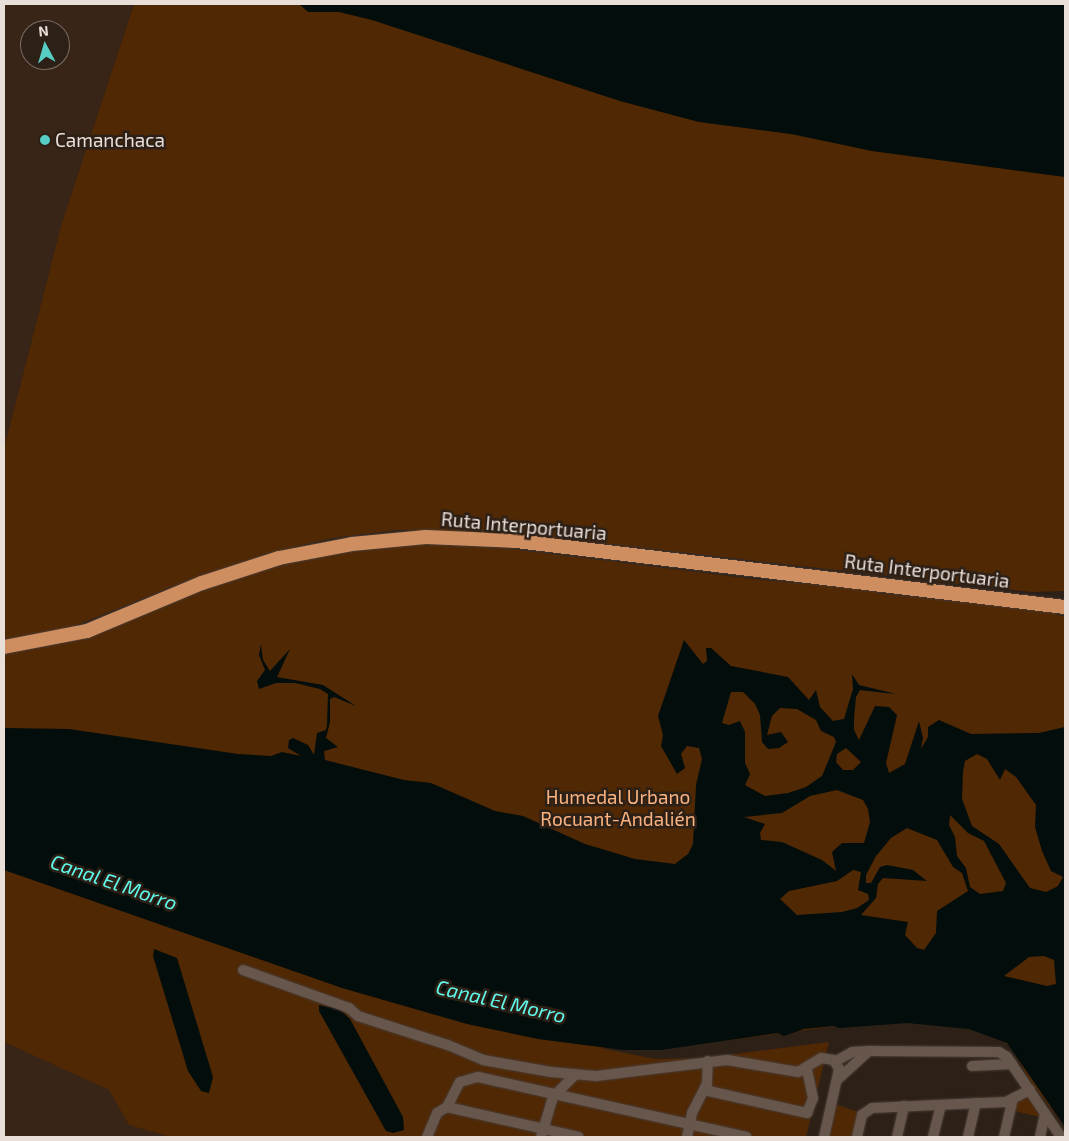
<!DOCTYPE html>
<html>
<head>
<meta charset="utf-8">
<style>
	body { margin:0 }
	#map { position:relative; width:1069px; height:1141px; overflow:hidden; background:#2d2017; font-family:"Exo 2",sans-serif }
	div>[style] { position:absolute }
	.built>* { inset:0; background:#382517 }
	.green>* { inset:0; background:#512804 }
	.water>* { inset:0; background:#020d0c }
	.roads { filter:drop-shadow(0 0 1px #483c36) drop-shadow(0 0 1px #483c36) }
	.minor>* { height:10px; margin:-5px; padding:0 5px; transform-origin:5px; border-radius:5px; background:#66564b }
	.highway>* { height:14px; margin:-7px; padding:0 7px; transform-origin:7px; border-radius:7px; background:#cf8e5f }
	.dots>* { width:14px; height:14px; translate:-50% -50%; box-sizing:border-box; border:2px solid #2d2017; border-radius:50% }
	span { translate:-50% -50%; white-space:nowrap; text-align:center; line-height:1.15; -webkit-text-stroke:5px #2d2017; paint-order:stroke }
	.poi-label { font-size:19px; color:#e9dfd9 }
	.left { translate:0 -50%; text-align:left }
	.street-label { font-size:19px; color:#e9dfd9 }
	.park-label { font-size:19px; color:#f9b280 }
	.water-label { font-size:20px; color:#5ffbed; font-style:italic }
	.frame { position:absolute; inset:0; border:5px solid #e9dfd9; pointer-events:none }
	.north { position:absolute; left:20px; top:20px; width:50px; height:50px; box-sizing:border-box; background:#2d2017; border:1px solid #786c65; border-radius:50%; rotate:354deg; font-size:14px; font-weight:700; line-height:20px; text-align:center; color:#e9dfd9 }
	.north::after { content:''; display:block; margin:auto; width:18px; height:22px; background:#56cec3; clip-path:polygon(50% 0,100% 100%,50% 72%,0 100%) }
</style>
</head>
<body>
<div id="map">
	<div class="built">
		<i style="clip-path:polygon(evenodd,4px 4px,134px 4px,61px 226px,4px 449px,4px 4px,30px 30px,60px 30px,60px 60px,30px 60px,30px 30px)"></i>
		<i style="clip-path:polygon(4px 1042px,109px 1090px,129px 1125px,171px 1137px,4px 1137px)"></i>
	</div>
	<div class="green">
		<i style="clip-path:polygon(134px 4px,503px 4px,1065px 132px,1065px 591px,1031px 592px,976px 586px,505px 532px,397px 530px,333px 538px,269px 553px,184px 582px,72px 627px,4px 640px,4px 449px,61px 226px)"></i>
		<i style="clip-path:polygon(422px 544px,505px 548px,761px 580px,875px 590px,878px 593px,1045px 611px,1065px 617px,1065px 1127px,1030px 1081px,1012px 1048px,1001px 1039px,1011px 1040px,964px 1027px,916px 1021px,844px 1025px,662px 1049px,600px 1048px,655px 1059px,703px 1058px,829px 1042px,806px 1137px,171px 1137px,129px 1125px,109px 1090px,4px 1042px,4px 653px,80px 639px,203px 590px,278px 566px,340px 552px)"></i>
		<i style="clip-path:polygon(1030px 1091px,1044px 1118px,1011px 1110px,1013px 1101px)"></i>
		<i style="clip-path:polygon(835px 1104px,859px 1112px,853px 1137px,828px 1137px)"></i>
	</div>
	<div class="water">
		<i style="clip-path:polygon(299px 4px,1065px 4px,1065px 177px,872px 151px,791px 134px,699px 122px,620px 101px,372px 20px,339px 12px,308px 12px)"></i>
		<i style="clip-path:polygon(evenodd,684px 640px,703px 664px,707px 661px,706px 648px,711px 648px,731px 666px,788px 677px,809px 700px,816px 690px,820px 707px,833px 721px,844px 719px,853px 689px,852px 674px,859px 685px,892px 693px,895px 694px,860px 690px,856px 697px,854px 718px,854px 730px,859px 740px,875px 706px,889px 707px,897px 715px,886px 763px,889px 773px,905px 764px,919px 721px,923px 738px,921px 749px,928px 737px,928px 727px,939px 720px,971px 734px,1039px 733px,1065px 727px,1065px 1127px,1007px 1043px,969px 1029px,907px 1023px,839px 1028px,834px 1026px,804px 1029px,784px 1036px,778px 1033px,661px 1050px,623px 1050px,538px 1039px,467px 1024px,342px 988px,4px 870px,4px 728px,69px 729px,238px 754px,271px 756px,282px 752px,301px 756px,288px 748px,289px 740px,293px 738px,308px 745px,314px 755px,317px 733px,326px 730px,327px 725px,328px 694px,320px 689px,295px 683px,276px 683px,259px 689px,257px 681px,265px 670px,259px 655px,261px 644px,263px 660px,270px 671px,290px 649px,277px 677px,323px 685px,356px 706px,334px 697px,330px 699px,330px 722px,326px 738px,338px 747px,324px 751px,325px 760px,404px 780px,431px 783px,495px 811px,523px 816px,585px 844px,635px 859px,675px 864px,688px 854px,693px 844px,696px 785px,702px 759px,699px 748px,687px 746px,681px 754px,685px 768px,677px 774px,661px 746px,663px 735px,658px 716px,684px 640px,731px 692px,743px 692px,755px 704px,760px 715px,762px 742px,768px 749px,779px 748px,788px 742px,781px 732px,767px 735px,772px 716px,780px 708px,797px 709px,816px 720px,821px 731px,834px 737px,836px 742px,822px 776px,806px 787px,788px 793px,765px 796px,745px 785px,750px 774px,745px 763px,745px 732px,740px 721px,729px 725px,722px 723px,731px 692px,684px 640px,846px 748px,861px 762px,853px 770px,843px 770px,836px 762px,837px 754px,846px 748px,684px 640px,977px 754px,987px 759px,1000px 780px,1005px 769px,1016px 777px,1036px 805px,1035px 827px,1042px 851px,1051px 871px,1063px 877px,1058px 886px,1046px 892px,1030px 888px,999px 844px,972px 826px,962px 799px,963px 772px,965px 761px,977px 754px,684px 640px,837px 790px,863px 800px,868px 809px,870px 822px,864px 843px,842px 843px,832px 852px,836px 871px,822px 860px,782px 842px,761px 840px,760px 833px,765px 824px,744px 817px,782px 813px,810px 796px,837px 790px,684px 640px,950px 815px,968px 833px,984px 841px,1006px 883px,1003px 891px,980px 894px,970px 887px,966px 868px,957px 856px,955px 837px,949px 825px,950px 815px,684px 640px,907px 828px,937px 840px,953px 867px,962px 873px,968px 891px,937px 911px,936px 933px,924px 950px,917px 948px,905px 935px,908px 922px,861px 915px,876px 898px,878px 884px,883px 878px,927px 881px,913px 870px,887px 865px,880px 867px,871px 883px,866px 883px,866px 875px,876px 856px,891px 838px,907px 828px,684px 640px,853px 870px,861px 872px,858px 890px,868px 894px,869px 900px,857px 908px,842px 912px,797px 915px,780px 899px,789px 891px,837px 881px,853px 870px,684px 640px,1029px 957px,1044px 956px,1054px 960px,1056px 984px,1047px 986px,1004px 976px,1029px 957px)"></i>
		<i style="clip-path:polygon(154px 949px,177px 958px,213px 1077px,209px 1093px,201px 1091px,188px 1071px,153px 956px)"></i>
		<i style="clip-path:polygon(319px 1005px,339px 1009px,350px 1019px,403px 1117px,404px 1130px,393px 1133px,386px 1131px,319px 1011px)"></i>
	</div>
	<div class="roads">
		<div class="minor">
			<i style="left:243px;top:970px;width:113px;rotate:19.7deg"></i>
			<i style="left:349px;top:1008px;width:12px;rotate:42deg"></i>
			<i style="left:358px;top:1016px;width:95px;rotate:17.9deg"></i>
			<i style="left:448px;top:1045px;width:38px;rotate:23deg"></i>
			<i style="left:483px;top:1060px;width:69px;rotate:10deg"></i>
			<i style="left:551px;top:1072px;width:45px;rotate:5.1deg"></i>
			<i style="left:596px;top:1076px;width:132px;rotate:-7deg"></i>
			<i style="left:727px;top:1060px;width:72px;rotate:9.6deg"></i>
			<i style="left:798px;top:1072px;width:27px;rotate:-31deg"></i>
			<i style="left:821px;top:1058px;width:13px;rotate:9deg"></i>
			<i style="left:834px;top:1060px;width:10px;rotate:61deg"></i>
			<i style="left:839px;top:1069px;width:70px;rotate:102.4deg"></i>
			<i style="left:836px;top:1061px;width:18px;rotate:-29deg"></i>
			<i style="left:852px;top:1052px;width:17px;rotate:-3deg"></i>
			<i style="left:972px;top:1066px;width:40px;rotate:-2.9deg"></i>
			<i style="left:837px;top:1080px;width:43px;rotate:-42.2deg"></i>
			<i style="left:869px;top:1051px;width:130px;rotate:0.4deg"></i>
			<i style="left:999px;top:1052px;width:9px;rotate:32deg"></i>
			<i style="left:1007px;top:1057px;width:97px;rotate:56deg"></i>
			<i style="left:704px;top:1090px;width:106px;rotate:12.6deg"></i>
			<i style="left:807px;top:1113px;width:16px;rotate:-68deg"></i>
			<i style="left:813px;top:1098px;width:30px;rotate:-102deg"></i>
			<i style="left:447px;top:1107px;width:135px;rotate:12.8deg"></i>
			<i style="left:427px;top:1137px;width:26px;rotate:-67deg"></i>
			<i style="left:437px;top:1113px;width:12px;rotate:-31deg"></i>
			<i style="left:447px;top:1107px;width:28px;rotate:-63deg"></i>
			<i style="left:460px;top:1082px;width:19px;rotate:-16deg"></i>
			<i style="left:478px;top:1077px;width:275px;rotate:12.6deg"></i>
			<i style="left:541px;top:1137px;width:42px;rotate:-73.3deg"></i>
			<i style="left:553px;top:1097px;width:31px;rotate:-45deg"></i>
			<i style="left:687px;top:1137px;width:25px;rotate:-78deg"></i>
			<i style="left:692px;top:1113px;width:33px;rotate:-63deg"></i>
			<i style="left:707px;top:1084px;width:23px;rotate:-88deg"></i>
			<i style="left:857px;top:1137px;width:23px;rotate:-77deg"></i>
			<i style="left:862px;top:1115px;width:12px;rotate:-35deg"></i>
			<i style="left:872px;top:1108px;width:134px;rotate:-2.6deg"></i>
			<i style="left:1006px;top:1102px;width:27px;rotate:-27deg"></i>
			<i style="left:897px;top:1137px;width:32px;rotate:-77deg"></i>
			<i style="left:933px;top:1137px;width:33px;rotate:-76deg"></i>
			<i style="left:968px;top:1137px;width:35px;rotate:-77deg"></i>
			<i style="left:1004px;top:1137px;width:37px;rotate:-77deg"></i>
			<i style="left:1040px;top:1137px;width:24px;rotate:-78deg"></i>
		</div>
		<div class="highway">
			<i style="left:4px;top:647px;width:85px;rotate:-10.9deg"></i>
			<i style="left:87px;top:631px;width:125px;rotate:-22.7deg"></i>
			<i style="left:202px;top:583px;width:81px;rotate:-18deg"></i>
			<i style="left:279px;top:558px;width:74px;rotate:-10.9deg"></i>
			<i style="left:352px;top:544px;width:74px;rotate:-5.4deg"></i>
			<i style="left:426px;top:537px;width:90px;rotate:2.5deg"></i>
			<i style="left:516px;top:541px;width:553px;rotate:6.86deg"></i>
		</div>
	</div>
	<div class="dots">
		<i style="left:45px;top:140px;background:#56cec3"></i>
	</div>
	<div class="poi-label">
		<span class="left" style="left:55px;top:140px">Camanchaca</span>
	</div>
	<div class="street-label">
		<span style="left:524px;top:526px;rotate:5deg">Ruta Interportuaria</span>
		<span style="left:927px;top:571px;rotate:7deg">Ruta Interportuaria</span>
	</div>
	<div class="park-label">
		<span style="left:618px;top:808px">Humedal Urbano<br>Rocuant-Andalién</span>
	</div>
	<div class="water-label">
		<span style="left:114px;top:882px;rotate:19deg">Canal El Morro</span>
		<span style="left:501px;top:1001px;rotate:13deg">Canal El Morro</span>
	</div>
	<div class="frame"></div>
	<div class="north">N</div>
</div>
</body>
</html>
